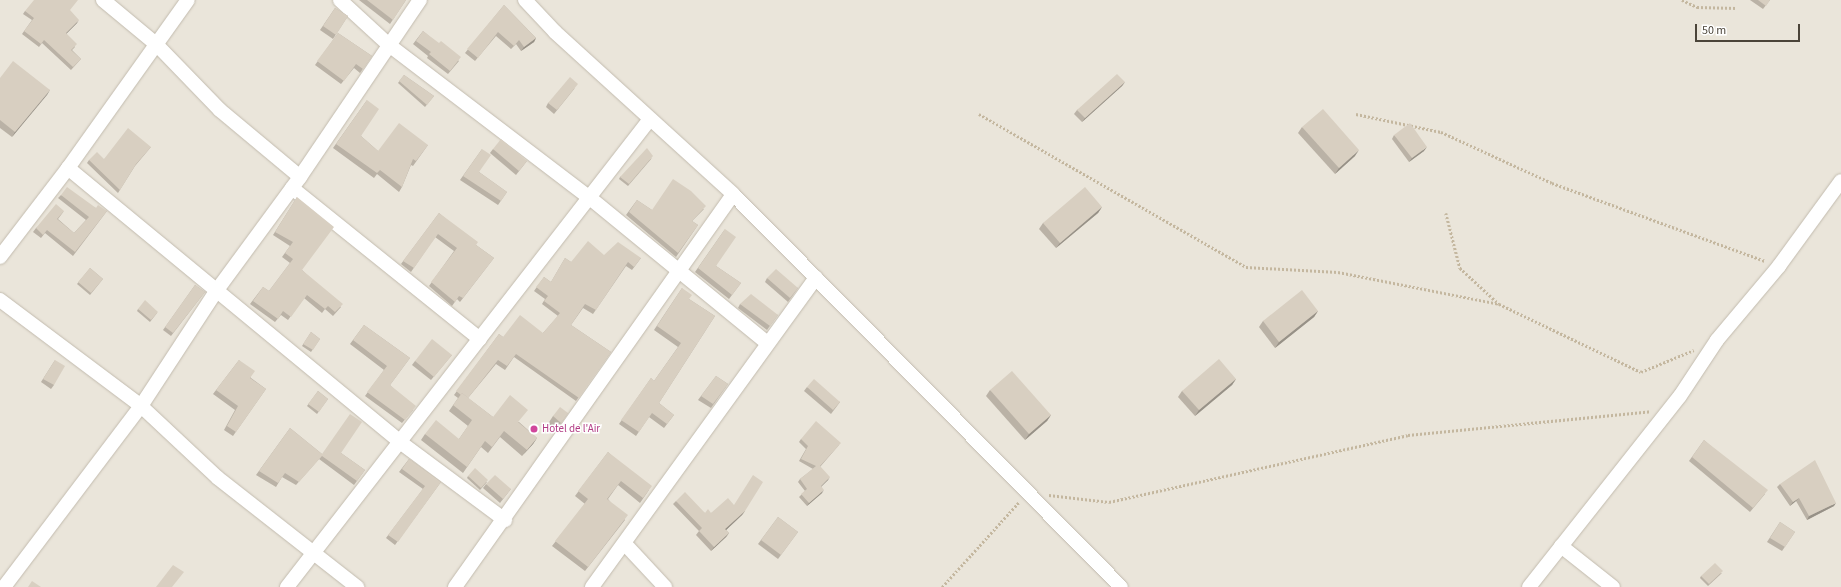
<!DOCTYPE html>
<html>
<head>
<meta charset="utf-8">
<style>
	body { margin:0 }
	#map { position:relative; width:1841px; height:587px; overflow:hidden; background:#f6f3ec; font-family:"Source Sans 3",sans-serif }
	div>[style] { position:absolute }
	.residential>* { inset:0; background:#eae5da }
	.path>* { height:2.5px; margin-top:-1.25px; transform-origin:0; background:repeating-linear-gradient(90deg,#c4b79f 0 2px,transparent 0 4px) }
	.roads { filter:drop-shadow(0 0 1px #c2bbae) drop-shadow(0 0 1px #c2bbae) }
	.minor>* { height:14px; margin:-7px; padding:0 7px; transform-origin:7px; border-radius:7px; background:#fff }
	.wall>* { inset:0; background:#bab2a6 }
	.shaded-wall>* { inset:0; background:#979187 }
	.building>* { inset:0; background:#d8cfc1 }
	.dots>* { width:11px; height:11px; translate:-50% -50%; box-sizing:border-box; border:2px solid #fff; border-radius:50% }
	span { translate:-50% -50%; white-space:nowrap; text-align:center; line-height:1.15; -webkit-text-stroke:3px #fff; paint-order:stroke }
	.hotel-label { font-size:11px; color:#b23c85 }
	.left { translate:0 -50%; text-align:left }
	.scale { position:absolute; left:1695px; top:24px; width:105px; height:18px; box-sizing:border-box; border:2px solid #4b4439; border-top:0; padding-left:5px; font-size:12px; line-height:14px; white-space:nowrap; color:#4b4439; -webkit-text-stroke:3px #fff; paint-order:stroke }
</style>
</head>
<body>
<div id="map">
	<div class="residential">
		<i style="clip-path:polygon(0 0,1841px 0,1841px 587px,0 587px)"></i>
	</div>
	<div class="path">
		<i style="left:1682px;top:0;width:17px;rotate:25deg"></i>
		<i style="left:1697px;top:7px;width:40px;rotate:1.4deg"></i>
		<i style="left:979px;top:114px;width:308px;rotate:29.8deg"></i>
		<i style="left:1246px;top:267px;width:92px;rotate:3.1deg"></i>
		<i style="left:1338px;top:272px;width:164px;rotate:11.2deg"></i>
		<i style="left:1356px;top:114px;width:87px;rotate:12deg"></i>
		<i style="left:1441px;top:132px;width:122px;rotate:24.7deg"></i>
		<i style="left:1552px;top:183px;width:227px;rotate:20.1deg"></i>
		<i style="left:1446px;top:213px;width:57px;rotate:75.7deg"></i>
		<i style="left:1460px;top:268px;width:53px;rotate:42.7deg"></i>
		<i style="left:1499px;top:304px;width:157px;rotate:25.6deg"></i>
		<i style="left:1641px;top:372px;width:57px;rotate:-22.5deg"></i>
		<i style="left:1049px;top:495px;width:60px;rotate:6.7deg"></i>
		<i style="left:1109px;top:502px;width:306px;rotate:-12.6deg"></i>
		<i style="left:1408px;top:435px;width:244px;rotate:-5.6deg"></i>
		<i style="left:942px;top:587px;width:115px;rotate:-47.8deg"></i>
	</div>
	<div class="roads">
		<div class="minor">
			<i style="left:103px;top:0;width:69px;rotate:39.7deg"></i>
			<i style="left:156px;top:44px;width:92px;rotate:45.9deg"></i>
			<i style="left:220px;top:110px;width:104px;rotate:39.9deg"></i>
			<i style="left:340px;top:0;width:67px;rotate:42.6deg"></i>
			<i style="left:389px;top:45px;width:253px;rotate:37.3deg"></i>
			<i style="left:590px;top:198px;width:227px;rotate:39.3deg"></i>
			<i style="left:525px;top:0;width:44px;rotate:46.8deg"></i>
			<i style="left:555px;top:32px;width:241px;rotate:42.3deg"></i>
			<i style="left:733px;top:194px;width:552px;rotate:45.37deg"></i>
			<i style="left:68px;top:168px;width:430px;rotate:39.5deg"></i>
			<i style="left:400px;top:442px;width:131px;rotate:36.6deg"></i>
			<i style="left:292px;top:188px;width:241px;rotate:38.8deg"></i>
			<i style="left:0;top:257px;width:112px;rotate:-52.6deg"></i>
			<i style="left:68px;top:168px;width:206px;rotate:-54.5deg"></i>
			<i style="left:0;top:300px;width:176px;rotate:36.9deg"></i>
			<i style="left:141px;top:406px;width:105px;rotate:43.1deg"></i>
			<i style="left:218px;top:478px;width:177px;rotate:38.1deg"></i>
			<i style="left:625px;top:544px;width:59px;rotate:47.1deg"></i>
			<i style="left:1561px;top:546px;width:66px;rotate:38.3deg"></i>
			<i style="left:4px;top:587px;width:227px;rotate:-52.9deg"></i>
			<i style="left:141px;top:406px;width:139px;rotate:-56.8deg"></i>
			<i style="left:217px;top:290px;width:140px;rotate:-53.7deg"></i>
			<i style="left:300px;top:177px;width:214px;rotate:-55.9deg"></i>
			<i style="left:287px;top:587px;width:592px;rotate:-52.2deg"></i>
			<i style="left:455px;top:587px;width:481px;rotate:-54.7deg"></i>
			<i style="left:592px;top:587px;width:382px;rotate:-54.1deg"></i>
			<i style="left:1529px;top:587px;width:243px;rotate:-51.7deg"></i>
			<i style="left:1680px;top:396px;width:67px;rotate:-56.5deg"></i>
			<i style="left:1717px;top:340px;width:97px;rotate:-50deg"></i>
			<i style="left:1779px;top:266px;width:105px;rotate:-53.9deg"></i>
		</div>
	</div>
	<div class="wall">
		<i style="clip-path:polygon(359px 0,406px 0,390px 24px)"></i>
		<i style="clip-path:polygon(1750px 0,1770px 0,1763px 9px)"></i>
		<i style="clip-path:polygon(504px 5px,536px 38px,534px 42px,521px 51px,516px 44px,511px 49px,496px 36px,475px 61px,465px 53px)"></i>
		<i style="clip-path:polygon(335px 8px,348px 16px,333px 39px,320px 30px)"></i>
		<i style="clip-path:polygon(25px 11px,70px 11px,77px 23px,66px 34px,75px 47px,72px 50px,81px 59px,71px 70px,42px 43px,39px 47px,22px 34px,32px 20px,23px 14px)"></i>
		<i style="clip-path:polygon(423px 31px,459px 61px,448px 74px,427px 58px,428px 56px,413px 44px)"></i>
		<i style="clip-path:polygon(338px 33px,372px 56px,360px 73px,354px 68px,341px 84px,315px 65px)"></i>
		<i style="clip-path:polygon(404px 75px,434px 96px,425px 107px,398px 83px)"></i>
		<i style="clip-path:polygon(0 78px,50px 90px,12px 137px,0 128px)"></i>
		<i style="clip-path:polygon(1125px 82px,1122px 86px,1082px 122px,1074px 114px,1077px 110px)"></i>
		<i style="clip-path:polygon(575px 88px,554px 114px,546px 107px,548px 103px)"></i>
		<i style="clip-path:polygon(367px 100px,361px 136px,378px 151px,428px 145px,413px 166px,411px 165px,402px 187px,399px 192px,377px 174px,374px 178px,333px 148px)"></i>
		<i style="clip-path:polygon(1302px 127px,1355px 156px,1335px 174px,1298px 133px)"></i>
		<i style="clip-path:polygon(1394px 135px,1424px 151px,1409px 162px,1392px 139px)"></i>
		<i style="clip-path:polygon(151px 147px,135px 166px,118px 193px,87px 163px,89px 160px,104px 159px)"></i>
		<i style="clip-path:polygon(482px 149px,479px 172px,507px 192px,498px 205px,460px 180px)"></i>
		<i style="clip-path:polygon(493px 149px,527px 161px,516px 175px,490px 153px)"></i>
		<i style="clip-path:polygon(652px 158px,628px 186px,619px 179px,620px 177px)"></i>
		<i style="clip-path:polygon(61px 195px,96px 208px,107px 211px,73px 256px,45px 233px,41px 238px,33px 232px,36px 228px,64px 211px,58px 219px,74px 233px,86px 220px,58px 198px)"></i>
		<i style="clip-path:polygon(297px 197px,302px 270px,341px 307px,333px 316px,325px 309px,322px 313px,304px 298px,288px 320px,281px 315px,275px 322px,250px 304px,263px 287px,269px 291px,290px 263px,282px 257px,290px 246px,273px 235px)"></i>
		<i style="clip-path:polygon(637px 200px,652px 210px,704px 209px,692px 221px,698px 225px,676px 257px,626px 215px)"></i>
		<i style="clip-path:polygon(1102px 207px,1098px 213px,1056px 248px,1039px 229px,1043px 223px)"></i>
		<i style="clip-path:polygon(439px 213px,476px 245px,494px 258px,460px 302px,457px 299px,452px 306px,429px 286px,454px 251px,435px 237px,411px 272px,401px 264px)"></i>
		<i style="clip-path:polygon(725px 229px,716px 266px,741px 283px,729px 299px,695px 272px)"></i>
		<i style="clip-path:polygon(604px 255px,641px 258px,632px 270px,626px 266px,593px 314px,583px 308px,571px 325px,611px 352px,576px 401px,514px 357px,505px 370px,496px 364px,468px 398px,493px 417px,519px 422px,537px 438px,533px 444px,522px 456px,500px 437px,488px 453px,481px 447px,463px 473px,421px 440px,425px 434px,459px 439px,468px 426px,449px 411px,458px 398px,454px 395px,499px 334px,503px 337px,543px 333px,558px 316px,542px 304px,545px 299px,534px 291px,544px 277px,551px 282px,565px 258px,571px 262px)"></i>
		<i style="clip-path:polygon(90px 268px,103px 279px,90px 295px,77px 284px)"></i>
		<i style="clip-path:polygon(767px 278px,798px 288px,788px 302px,765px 282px)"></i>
		<i style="clip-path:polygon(195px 285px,205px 292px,171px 336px,163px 330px)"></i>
		<i style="clip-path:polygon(682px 288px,689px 299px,715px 316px,659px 403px,674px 415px,664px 428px,649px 417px,636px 436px,619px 424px,651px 378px,654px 381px,678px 347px,654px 330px)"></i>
		<i style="clip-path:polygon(740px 304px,778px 315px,767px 330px,738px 308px)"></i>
		<i style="clip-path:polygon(138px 309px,157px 313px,150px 322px,137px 311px)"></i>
		<i style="clip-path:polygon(1318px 311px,1314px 317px,1275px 348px,1259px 327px,1263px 321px)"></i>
		<i style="clip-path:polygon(364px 325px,410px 358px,390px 385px,413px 410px,402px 423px,365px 396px,384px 370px,350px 344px)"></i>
		<i style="clip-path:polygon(311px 332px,320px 339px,311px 352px,302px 346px)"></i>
		<i style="clip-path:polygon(452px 355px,431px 380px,412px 365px,415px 361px)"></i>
		<i style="clip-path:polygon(55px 360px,54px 385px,51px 389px,41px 382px)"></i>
		<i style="clip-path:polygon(239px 360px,251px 378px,266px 389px,233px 436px,224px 430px,235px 410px,213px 394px)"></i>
		<i style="clip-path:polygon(716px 376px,728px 384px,711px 408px,698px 400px)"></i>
		<i style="clip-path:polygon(1236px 379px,1232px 385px,1195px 416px,1178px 397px,1182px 391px)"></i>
		<i style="clip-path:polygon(807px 387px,840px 402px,831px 414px,804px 391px)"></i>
		<i style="clip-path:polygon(990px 390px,1051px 415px,1047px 421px,1025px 440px,986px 396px)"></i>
		<i style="clip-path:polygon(318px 391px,328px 399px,317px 414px,307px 406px)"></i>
		<i style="clip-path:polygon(568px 413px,554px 433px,546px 427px,553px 416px)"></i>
		<i style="clip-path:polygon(290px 428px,322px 454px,341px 453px,365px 470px,354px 485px,319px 459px,296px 485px,282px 477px,276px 487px,256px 475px)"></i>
		<i style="clip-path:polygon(801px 439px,839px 445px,820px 467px,828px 480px,821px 486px,822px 493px,807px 506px,799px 497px,805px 491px,798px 482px,800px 479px,813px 469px,799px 461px,806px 449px,799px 442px)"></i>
		<i style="clip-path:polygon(1704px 440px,1765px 494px,1750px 512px,1689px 461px)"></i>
		<i style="clip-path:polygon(608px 452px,649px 490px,640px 503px,618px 485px,608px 499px,625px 520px,585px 571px,552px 546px,585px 504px,575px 496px)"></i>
		<i style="clip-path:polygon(409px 459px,441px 482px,395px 545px,386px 538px,423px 489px,399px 472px)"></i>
		<i style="clip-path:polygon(468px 476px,487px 482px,480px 490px,467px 478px)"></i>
		<i style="clip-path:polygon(486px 484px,511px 489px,500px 503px,483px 488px)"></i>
		<i style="clip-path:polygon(1780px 484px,1834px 506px,1807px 520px,1796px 501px,1790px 506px,1777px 487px)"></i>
		<i style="clip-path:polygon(676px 501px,705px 513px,711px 513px,734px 505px,745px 511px,742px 515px,726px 530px,729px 533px,726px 537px,711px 551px,696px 535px,699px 531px,673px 504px)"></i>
		<i style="clip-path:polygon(778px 517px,798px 532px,778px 559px,758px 544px)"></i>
		<i style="clip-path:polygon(1780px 522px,1795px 532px,1782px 551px,1767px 542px)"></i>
		<i style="clip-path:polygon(1722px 573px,1708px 586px,1700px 578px,1701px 576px)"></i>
	</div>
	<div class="shaded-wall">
		<i style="clip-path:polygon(79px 20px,77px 23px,64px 36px,66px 33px)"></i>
		<i style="clip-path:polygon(536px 38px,534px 42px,521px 51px,524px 47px)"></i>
		<i style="clip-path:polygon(1125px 82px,1122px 86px,1082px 122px,1085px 118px)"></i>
		<i style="clip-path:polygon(50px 90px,47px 95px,12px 137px,15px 132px)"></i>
		<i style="clip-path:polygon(1427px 147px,1424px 151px,1409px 162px,1412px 158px)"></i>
		<i style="clip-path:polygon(1359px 150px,1355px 156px,1335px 174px,1339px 168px)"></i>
		<i style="clip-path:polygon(1102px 207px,1098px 213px,1056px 248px,1060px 243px)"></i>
		<i style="clip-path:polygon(1318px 311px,1314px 317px,1275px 348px,1279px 342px)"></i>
		<i style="clip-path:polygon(1236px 379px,1232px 385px,1195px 416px,1199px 410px)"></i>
		<i style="clip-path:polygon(1051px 415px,1047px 421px,1025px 440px,1029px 434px)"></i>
		<i style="clip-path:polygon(537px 438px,533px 444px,522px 456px)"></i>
		<i style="clip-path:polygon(830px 477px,828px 480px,819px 489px,821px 486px)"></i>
		<i style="clip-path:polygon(824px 490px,822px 493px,807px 506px,809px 503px)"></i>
		<i style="clip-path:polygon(1799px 498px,1796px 501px,1790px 506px,1793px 502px)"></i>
		<i style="clip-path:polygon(1836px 503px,1834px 506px,1807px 520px,1809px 516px)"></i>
		<i style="clip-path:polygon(745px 511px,742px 515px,723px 533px,725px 529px)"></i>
		<i style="clip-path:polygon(729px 533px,726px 537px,711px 551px,714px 547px)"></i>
	</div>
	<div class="building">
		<i style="clip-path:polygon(34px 0,78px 0,70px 10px,79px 20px,66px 33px,77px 44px,71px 50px,81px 59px,73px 67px,44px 40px,41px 44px,24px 31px,34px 18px,25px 11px)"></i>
		<i style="clip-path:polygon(367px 0,406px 0,393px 20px)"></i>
		<i style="clip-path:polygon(1758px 0,1770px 0,1766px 6px)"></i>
		<i style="clip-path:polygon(504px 5px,536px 38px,524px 47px,519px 40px,514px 46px,498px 32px,478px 58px,467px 49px)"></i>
		<i style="clip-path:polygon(335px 8px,348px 16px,336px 35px,323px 26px)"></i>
		<i style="clip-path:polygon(423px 31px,439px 43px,441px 41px,461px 57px,450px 71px,429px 54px,431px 52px,416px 41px)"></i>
		<i style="clip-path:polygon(338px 33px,372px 56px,363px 69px,356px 64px,344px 81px,317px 61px)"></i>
		<i style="clip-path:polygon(13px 61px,50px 90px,15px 132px,0 120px,0 78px)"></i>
		<i style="clip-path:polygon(1117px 74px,1125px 82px,1085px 118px,1077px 110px)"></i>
		<i style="clip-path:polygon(404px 75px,434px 96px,427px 105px,399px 81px)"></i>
		<i style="clip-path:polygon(570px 77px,578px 84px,557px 110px,548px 103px)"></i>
		<i style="clip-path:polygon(367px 100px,379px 109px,361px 136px,378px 151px,399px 123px,428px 145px,416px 161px,413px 159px,402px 187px,380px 170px,377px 173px,336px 144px)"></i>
		<i style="clip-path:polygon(1323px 109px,1359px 150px,1339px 168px,1302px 127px)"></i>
		<i style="clip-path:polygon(1410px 123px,1427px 147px,1412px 158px,1394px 135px)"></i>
		<i style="clip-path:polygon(128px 128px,151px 147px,136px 164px,120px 190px,89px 160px,97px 152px,104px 159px)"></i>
		<i style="clip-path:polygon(501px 139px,527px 161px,519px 171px,493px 149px)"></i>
		<i style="clip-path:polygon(647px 148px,653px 156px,629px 184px,620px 177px)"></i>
		<i style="clip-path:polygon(482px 149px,491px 155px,479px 172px,507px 192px,501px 201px,463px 176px)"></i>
		<i style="clip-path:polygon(673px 179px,691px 191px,706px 206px,692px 221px,698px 225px,678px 253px,629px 212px,637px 200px,652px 210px)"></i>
		<i style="clip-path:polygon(67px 187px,96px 208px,98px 205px,107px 211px,75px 252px,47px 230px,43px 235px,36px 228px,56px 204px,64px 211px,57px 219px,74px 233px,89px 217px,61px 195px)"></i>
		<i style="clip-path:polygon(1085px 187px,1102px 207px,1060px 243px,1043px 223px)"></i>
		<i style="clip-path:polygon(297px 197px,334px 227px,302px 270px,343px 304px,335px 312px,328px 306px,325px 309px,307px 295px,291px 317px,283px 311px,278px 319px,253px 301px,263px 287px,269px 291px,293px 259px,285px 253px,293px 242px,275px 232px)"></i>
		<i style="clip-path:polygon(439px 213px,478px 242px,476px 245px,494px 258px,463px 298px,459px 296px,455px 302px,431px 282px,457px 248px,438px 234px,414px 268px,403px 261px)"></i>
		<i style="clip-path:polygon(725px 229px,736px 237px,716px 266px,741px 283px,732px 295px,698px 268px)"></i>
		<i style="clip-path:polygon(588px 241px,604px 255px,618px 242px,641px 258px,634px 267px,628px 262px,596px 310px,585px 304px,571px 325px,611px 352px,579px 398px,516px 354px,507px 366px,498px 360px,468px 398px,462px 393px,461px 395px,456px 391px,499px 334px,503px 337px,520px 315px,543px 333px,560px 313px,544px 301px,548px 296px,536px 287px,544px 277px,551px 282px,565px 258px,571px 262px)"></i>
		<i style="clip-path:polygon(90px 268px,103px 279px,91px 293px,78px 282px)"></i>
		<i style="clip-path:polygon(776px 269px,798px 288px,790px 298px,767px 278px)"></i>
		<i style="clip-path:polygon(195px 285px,205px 292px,173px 333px,165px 327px)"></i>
		<i style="clip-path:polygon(682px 288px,692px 295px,689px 299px,715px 316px,659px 403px,674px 415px,667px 424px,652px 413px,639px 432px,621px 420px,651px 378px,654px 381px,681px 343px,657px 326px)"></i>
		<i style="clip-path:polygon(1302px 290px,1318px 311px,1279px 342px,1263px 321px)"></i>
		<i style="clip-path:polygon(751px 294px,778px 315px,770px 326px,740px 304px)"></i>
		<i style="clip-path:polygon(145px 300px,158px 312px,151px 320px,138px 309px)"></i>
		<i style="clip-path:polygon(364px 325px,410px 358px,390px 385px,416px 406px,405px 420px,367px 392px,387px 366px,353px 340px)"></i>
		<i style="clip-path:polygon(311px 332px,320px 339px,313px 350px,303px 344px)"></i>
		<i style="clip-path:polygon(432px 339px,452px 355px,434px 377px,415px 361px)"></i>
		<i style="clip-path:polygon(1219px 359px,1236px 379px,1199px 410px,1182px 391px)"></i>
		<i style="clip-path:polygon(55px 360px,65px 366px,54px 385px,43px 379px)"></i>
		<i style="clip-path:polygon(239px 360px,255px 371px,250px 378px,266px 389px,236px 432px,227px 426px,238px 406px,216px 390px)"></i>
		<i style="clip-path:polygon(1012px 371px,1051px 415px,1029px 434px,990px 390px)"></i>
		<i style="clip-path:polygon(716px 376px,728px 384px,713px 404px,701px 396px)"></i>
		<i style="clip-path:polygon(814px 379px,840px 402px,833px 410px,807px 387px)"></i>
		<i style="clip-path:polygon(318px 391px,328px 399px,319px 412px,308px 404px)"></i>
		<i style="clip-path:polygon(462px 393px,493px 417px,510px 395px,528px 410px,518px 422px,537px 438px,527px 450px,504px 431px,492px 447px,485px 441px,467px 467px,425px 434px,436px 420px,459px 439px,472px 420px,453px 405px)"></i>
		<i style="clip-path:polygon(560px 407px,568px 413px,561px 423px,553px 416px)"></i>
		<i style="clip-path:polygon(350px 414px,362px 422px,341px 453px,365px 470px,357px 481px,322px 456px,299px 482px,285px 473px,278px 483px,259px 471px,290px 428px,322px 454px)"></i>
		<i style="clip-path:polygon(816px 421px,841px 443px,820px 466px,830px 477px,821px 486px,824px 490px,809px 503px,801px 494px,807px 489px,800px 479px,816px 466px,801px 459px,808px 446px,801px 439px)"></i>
		<i style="clip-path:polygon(1704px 440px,1768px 490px,1753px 508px,1692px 457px)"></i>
		<i style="clip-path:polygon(608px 452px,652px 486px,643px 498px,621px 481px,607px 499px,628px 515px,588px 567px,555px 541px,588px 499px,578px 491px)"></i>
		<i style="clip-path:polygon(409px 459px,441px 482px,398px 542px,388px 535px,425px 486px,402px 469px)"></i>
		<i style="clip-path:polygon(1815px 460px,1836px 503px,1809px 516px,1799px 498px,1793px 502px,1780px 484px)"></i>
		<i style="clip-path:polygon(475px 468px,488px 480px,481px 488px,468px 476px)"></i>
		<i style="clip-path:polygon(495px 475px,511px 489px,503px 499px,486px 484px)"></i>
		<i style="clip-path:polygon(753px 475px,763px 482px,745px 511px,725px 529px,729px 533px,714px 547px,699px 531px,702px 528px,676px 501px,685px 492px,705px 513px,708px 509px,711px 513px,728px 498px,734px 505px)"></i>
		<i style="clip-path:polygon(778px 517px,798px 532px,781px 555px,761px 540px)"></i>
		<i style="clip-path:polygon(1780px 522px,1795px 532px,1785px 547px,1770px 538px)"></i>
		<i style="clip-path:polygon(1715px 563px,1723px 571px,1709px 584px,1701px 576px)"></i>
		<i style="clip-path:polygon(173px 565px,184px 572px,172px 587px,156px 587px)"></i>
		<i style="clip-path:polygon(32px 581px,41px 587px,28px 587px)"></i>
	</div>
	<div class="dots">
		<i style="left:534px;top:429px;background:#d1479c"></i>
	</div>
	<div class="hotel-label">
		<span class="left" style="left:542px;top:429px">Hotel de l'Air</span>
	</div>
	<div class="scale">50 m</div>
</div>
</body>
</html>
